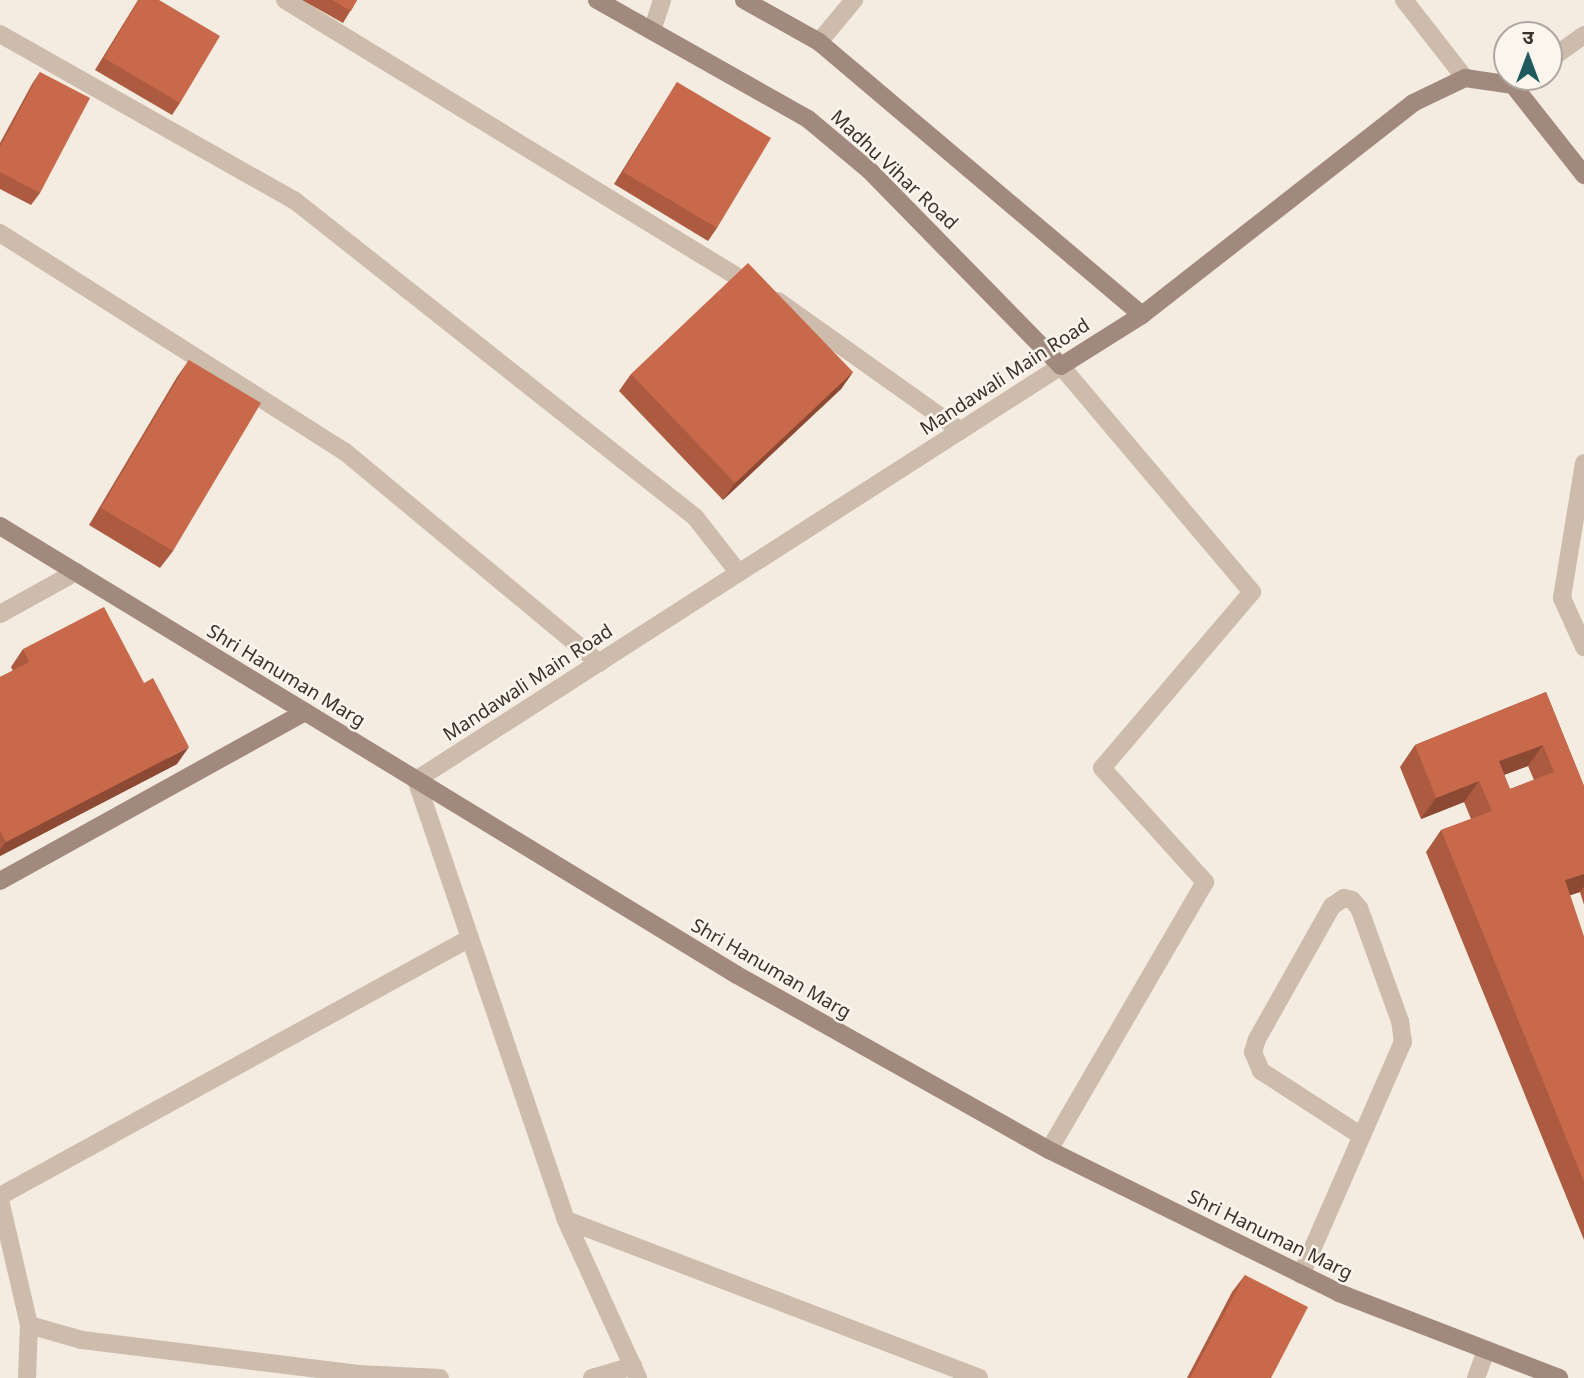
<!DOCTYPE html>
<html>
<head>
<meta charset="utf-8">
<style>
	body { margin:0 }
	#map { position:relative; width:1584px; height:1378px; overflow:hidden; background:#f4ebe1; font-family:"Noto Sans","Noto Sans Devanagari",sans-serif }
	div>[style] { position:absolute }
	.lane>* { height:18px; margin:-9px; padding:0 9px; transform-origin:9px; border-radius:9px; background:#cdbbac }
	.street>* { height:18px; margin:-9px; padding:0 9px; transform-origin:9px; border-radius:9px; background:#cdbbac }
	.secondary>* { height:18px; margin:-9px; padding:0 9px; transform-origin:9px; border-radius:9px; background:#a18a7d }
	.wall>* { inset:0; background:#ac5a40 }
	.shaded-wall>* { inset:0; background:#8c4a34 }
	.building>* { inset:0; background:#c8694b }
	span { translate:-50% -50%; white-space:nowrap; text-align:center; line-height:1.15; -webkit-text-stroke:5px #fbf5ee; paint-order:stroke }
	.street-label { font-size:19px; color:#3b302b }
	.north { position:absolute; left:1493px; top:21px; width:70px; height:70px; box-sizing:border-box; background:#fbf5ee; border:2px solid #aea6a0; border-radius:50%; rotate:0deg; font-size:19px; font-weight:700; line-height:28px; text-align:center; color:#3b302b }
	.north::after { content:''; display:block; margin:auto; width:24px; height:32px; background:#1f5a5e; clip-path:polygon(50% 0,100% 100%,50% 72%,0 100%) }
</style>
</head>
<body>
<div id="map">
	<div class="lane">
		<i style="left:1301px;top:1275px;width:254px;rotate:-66.4deg"></i>
		<i style="left:1403px;top:1042px;width:21px;rotate:-98deg"></i>
		<i style="left:1400px;top:1021px;width:120px;rotate:-109.9deg"></i>
		<i style="left:1359px;top:908px;width:11px;rotate:-131deg"></i>
		<i style="left:1352px;top:900px;width:8px;rotate:-166deg"></i>
		<i style="left:1344px;top:898px;width:14px;rotate:146deg"></i>
		<i style="left:1332px;top:906px;width:153px;rotate:119.4deg"></i>
		<i style="left:1257px;top:1039px;width:14px;rotate:107deg"></i>
		<i style="left:1253px;top:1052px;width:21px;rotate:67deg"></i>
		<i style="left:1261px;top:1071px;width:118px;rotate:32.9deg"></i>
	</div>
	<div class="street">
		<i style="left:285px;top:0;width:550px;rotate:31.46deg"></i>
		<i style="left:1404px;top:0;width:99px;rotate:52deg"></i>
		<i style="left:652px;top:31px;width:33px;rotate:-72deg"></i>
		<i style="left:0;top:34px;width:338px;rotate:29.5deg"></i>
		<i style="left:294px;top:200px;width:511px;rotate:38.33deg"></i>
		<i style="left:695px;top:517px;width:70px;rotate:52deg"></i>
		<i style="left:819px;top:42px;width:55px;rotate:-50.2deg"></i>
		<i style="left:1549px;top:60px;width:43px;rotate:-35.5deg"></i>
		<i style="left:1513px;top:85px;width:14px;rotate:-34deg"></i>
		<i style="left:0;top:233px;width:407px;rotate:32.4deg"></i>
		<i style="left:344px;top:451px;width:332px;rotate:39.7deg"></i>
		<i style="left:778px;top:301px;width:224px;rotate:35.4deg"></i>
		<i style="left:1584px;top:463px;width:137px;rotate:99.3deg"></i>
		<i style="left:1562px;top:598px;width:54px;rotate:65.8deg"></i>
		<i style="left:0;top:614px;width:87px;rotate:-28.9deg"></i>
		<i style="left:0;top:1196px;width:536px;rotate:-28.76deg"></i>
		<i style="left:0;top:1200px;width:128px;rotate:76.9deg"></i>
		<i style="left:29px;top:1325px;width:53px;rotate:92.2deg"></i>
		<i style="left:566px;top:1220px;width:442px;rotate:20.9deg"></i>
		<i style="left:29px;top:1325px;width:55px;rotate:15.8deg"></i>
		<i style="left:82px;top:1340px;width:279px;rotate:7deg"></i>
		<i style="left:359px;top:1374px;width:81px;rotate:2.8deg"></i>
		<i style="left:592px;top:1378px;width:43px;rotate:-16.3deg"></i>
		<i style="left:638px;top:1378px;width:174px;rotate:-114.5deg"></i>
		<i style="left:566px;top:1220px;width:465px;rotate:-108.8deg"></i>
		<i style="left:416px;top:780px;width:766px;rotate:-32.69deg"></i>
		<i style="left:1061px;top:366px;width:296px;rotate:49.8deg"></i>
		<i style="left:1252px;top:592px;width:231px;rotate:130.4deg"></i>
		<i style="left:1102px;top:768px;width:154px;rotate:47.9deg"></i>
		<i style="left:1205px;top:882px;width:310px;rotate:120.2deg"></i>
		<i style="left:1476px;top:1378px;width:30px;rotate:-70deg"></i>
	</div>
	<div class="secondary">
		<i style="left:597px;top:0;width:242px;rotate:29.4deg"></i>
		<i style="left:808px;top:119px;width:80px;rotate:39.9deg"></i>
		<i style="left:869px;top:170px;width:274px;rotate:45.6deg"></i>
		<i style="left:1061px;top:366px;width:96px;rotate:-32.2deg"></i>
		<i style="left:1142px;top:315px;width:344px;rotate:-38deg"></i>
		<i style="left:1413px;top:103px;width:58px;rotate:-25.7deg"></i>
		<i style="left:1465px;top:78px;width:49px;rotate:8.3deg"></i>
		<i style="left:1513px;top:85px;width:115px;rotate:51.7deg"></i>
		<i style="left:744px;top:0;width:86px;rotate:29.2deg"></i>
		<i style="left:819px;top:42px;width:423px;rotate:40.2deg"></i>
		<i style="left:0;top:526px;width:863px;rotate:31.35deg"></i>
		<i style="left:737px;top:975px;width:358px;rotate:29.3deg"></i>
		<i style="left:1049px;top:1150px;width:323px;rotate:26.2deg"></i>
		<i style="left:1339px;top:1293px;width:236px;rotate:21.1deg"></i>
		<i style="left:0;top:881px;width:349px;rotate:-29deg"></i>
	</div>
	<div class="wall">
		<i style="clip-path:polygon(138px 0,159px 0,180px 103px,172px 115px,95px 70px)"></i>
		<i style="clip-path:polygon(302px 0,357px 0,343px 23px)"></i>
		<i style="clip-path:polygon(40px 72px,40px 193px,31px 205px,0 189px,0 143px,32px 84px)"></i>
		<i style="clip-path:polygon(677px 82px,717px 228px,708px 241px,614px 184px)"></i>
		<i style="clip-path:polygon(189px 360px,173px 551px,160px 568px,89px 525px,177px 377px)"></i>
		<i style="clip-path:polygon(853px 372px,841px 389px,723px 500px,619px 391px,631px 374px)"></i>
		<i style="clip-path:polygon(23px 649px,177px 764px,0 856px,0 677px,13px 671px,11px 667px)"></i>
		<i style="clip-path:polygon(evenodd,1546px 692px,1584px 786px,1584px 905px,1580px 892px,1570px 895px,1584px 937px,1584px 1240px,1426px 852px,1441px 830px,1471px 819px,1464px 802px,1421px 819px,1400px 767px,1415px 745px,1546px 692px,1528px 766px,1534px 780px,1510px 789px,1504px 775px,1528px 766px)"></i>
		<i style="clip-path:polygon(1245px 1275px,1271px 1378px,1187px 1378px,1232px 1292px)"></i>
	</div>
	<div class="shaded-wall">
		<i style="clip-path:polygon(853px 372px,841px 389px,723px 500px,735px 483px)"></i>
		<i style="clip-path:polygon(1543px 745px,1528px 766px,1484px 782px,1499px 761px)"></i>
		<i style="clip-path:polygon(189px 747px,177px 764px,0 856px,0 850px,6px 842px)"></i>
		<i style="clip-path:polygon(1479px 781px,1464px 802px,1421px 819px,1436px 798px)"></i>
		<i style="clip-path:polygon(1584px 874px,1584px 886px,1580px 892px,1550px 902px,1565px 880px)"></i>
	</div>
	<div class="building">
		<i style="clip-path:polygon(139px 0,159px 0,220px 36px,180px 103px,104px 58px)"></i>
		<i style="clip-path:polygon(332px 0,357px 0,351px 11px)"></i>
		<i style="clip-path:polygon(40px 72px,90px 98px,40px 193px,0 172px,0 147px)"></i>
		<i style="clip-path:polygon(677px 82px,771px 138px,717px 228px,623px 172px)"></i>
		<i style="clip-path:polygon(748px 263px,853px 372px,735px 483px,631px 374px)"></i>
		<i style="clip-path:polygon(189px 360px,261px 403px,173px 551px,101px 508px)"></i>
		<i style="clip-path:polygon(104px 607px,144px 683px,153px 678px,189px 747px,6px 842px,0 830px,0 677px,29px 662px,23px 649px)"></i>
		<i style="clip-path:polygon(evenodd,1546px 692px,1584px 786px,1584px 874px,1565px 880px,1584px 937px,1584px 1182px,1441px 830px,1492px 811px,1479px 781px,1436px 798px,1415px 745px,1546px 692px,1543px 745px,1554px 772px,1510px 789px,1499px 761px,1543px 745px)"></i>
		<i style="clip-path:polygon(1245px 1275px,1308px 1307px,1271px 1378px,1190px 1378px)"></i>
	</div>
	<div class="street-label">
		<span style="left:894px;top:170px;rotate:43deg">Madhu Vihar Road</span>
		<span style="left:1005px;top:377px;rotate:-33deg">Mandawali Main Road</span>
		<span style="left:286px;top:676px;rotate:31deg">Shri Hanuman Marg</span>
		<span style="left:528px;top:683px;rotate:-33deg">Mandawali Main Road</span>
		<span style="left:771px;top:969px;rotate:30deg">Shri Hanuman Marg</span>
		<span style="left:1270px;top:1235px;rotate:26deg">Shri Hanuman Marg</span>
	</div>
	<div class="north">उ</div>
</div>
</body>
</html>
